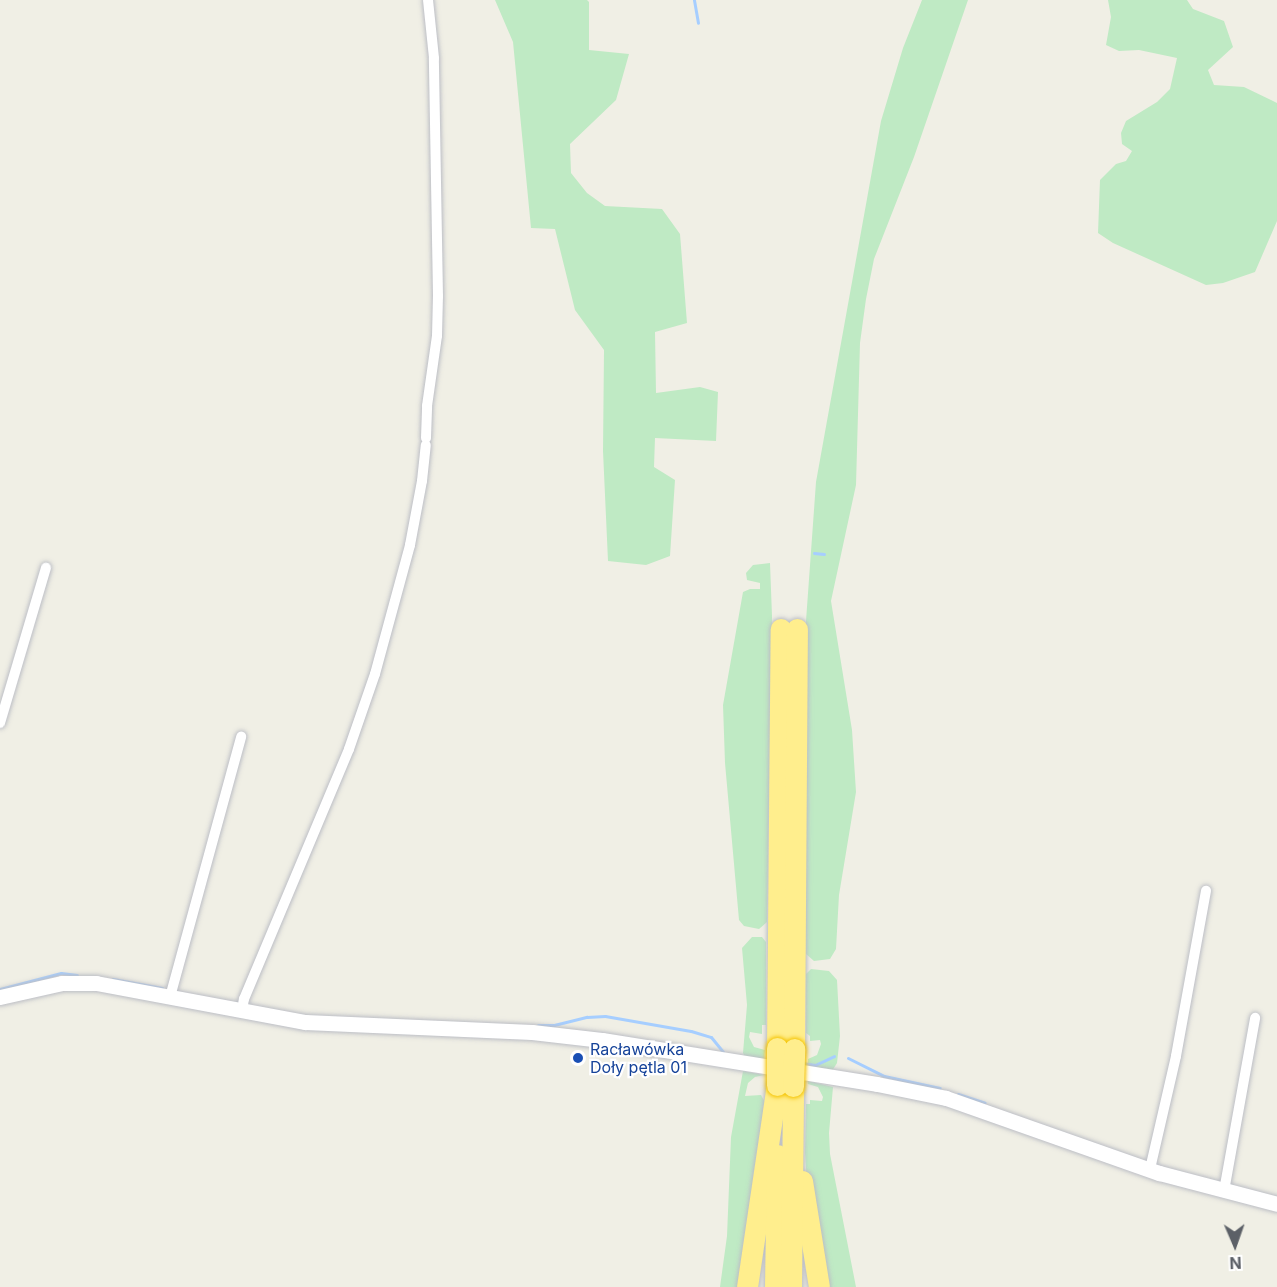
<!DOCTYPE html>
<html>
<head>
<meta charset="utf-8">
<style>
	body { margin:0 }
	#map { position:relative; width:1277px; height:1287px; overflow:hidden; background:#f0efe5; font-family:Inter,sans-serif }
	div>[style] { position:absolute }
	.green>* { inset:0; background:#bfeac4 }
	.stream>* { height:3px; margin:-1.5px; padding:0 1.5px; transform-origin:1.5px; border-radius:1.5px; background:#a6ceff }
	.roads { filter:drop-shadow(0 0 2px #bcbec5) drop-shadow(0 0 2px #bcbec5) }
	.street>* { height:10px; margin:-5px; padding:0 5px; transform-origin:5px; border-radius:5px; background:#fff }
	.secondary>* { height:15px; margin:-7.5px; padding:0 7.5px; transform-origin:7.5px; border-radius:7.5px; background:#fff }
	.highway>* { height:21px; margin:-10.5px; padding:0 10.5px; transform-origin:10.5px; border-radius:10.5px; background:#ffee8d }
	.bridges { filter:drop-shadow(0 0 2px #f5c300) drop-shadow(0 0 2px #f5c300) }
	.highway-bridge>* { height:21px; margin:-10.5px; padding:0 10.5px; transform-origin:10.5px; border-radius:10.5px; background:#ffee8d }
	.dots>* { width:16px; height:16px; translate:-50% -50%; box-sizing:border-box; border:3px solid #fff; border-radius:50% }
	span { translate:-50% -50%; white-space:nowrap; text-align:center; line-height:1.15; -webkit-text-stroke:4.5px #fff; paint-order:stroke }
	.transit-label { font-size:16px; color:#164399 }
	.left { translate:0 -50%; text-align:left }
	.north { position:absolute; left:1205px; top:1215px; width:60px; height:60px; -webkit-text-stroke:4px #fff; paint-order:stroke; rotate:178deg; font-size:16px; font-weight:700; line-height:24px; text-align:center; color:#5c6067 }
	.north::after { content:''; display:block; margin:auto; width:21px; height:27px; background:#5c6067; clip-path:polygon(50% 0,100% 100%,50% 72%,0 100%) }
</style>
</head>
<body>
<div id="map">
	<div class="green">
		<i style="clip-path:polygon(495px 0,587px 0,589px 2px,589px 50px,629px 54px,616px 100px,570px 144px,571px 173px,587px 193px,605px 206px,662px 209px,680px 234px,687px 323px,655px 332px,656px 393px,700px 387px,718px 392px,716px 441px,655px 438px,654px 467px,675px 480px,670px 556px,646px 565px,608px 561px,603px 451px,604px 350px,575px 310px,555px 229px,531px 228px,513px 42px)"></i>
		<i style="clip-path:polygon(922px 0,968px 0,914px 157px,874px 259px,866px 299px,860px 343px,856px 485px,831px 601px,852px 730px,856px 792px,839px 895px,836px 949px,830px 959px,814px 961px,806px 954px,805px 770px,806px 621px,816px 482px,881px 121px,903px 48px)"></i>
		<i style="clip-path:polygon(1108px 0,1187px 0,1193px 9px,1224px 21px,1233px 47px,1208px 70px,1214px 85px,1244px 87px,1277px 103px,1277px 221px,1255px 272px,1223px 283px,1206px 285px,1113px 243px,1098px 233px,1100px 180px,1116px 164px,1126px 161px,1132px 151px,1122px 144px,1121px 133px,1126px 121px,1157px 102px,1170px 89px,1177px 58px,1139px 50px,1119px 51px,1106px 45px,1111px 17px)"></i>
		<i style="clip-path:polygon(770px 563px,772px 616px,767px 922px,759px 929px,744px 926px,739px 920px,725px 763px,723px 705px,743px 592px,750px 589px,760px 589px,760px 583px,747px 580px,746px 573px,753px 565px)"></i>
		<i style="clip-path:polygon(752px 937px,762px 937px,766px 942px,766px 1025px,762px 1025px,762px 1034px,750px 1032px,749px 1037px,754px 1047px,765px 1050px,764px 1062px,745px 1057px,743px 1053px,747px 1005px,742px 948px)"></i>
		<i style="clip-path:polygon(811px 969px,829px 971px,837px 980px,840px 1036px,837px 1063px,832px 1071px,808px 1069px,808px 1059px,817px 1055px,821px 1044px,820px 1040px,810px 1041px,810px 1036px,806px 1033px,806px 974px)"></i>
		<i style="clip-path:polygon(743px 1071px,764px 1075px,755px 1077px,748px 1083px,745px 1096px,761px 1095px,766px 1104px,743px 1287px,720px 1287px,727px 1236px,731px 1137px)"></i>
		<i style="clip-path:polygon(808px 1081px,833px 1087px,829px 1133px,830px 1154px,856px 1287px,822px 1287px,808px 1200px,805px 1152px,806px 1104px,810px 1104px,810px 1100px,822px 1101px,823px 1097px,818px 1087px,808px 1084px)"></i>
	</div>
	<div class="stream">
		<i style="left:694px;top:0;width:23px;rotate:80deg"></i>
		<i style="left:814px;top:553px;width:10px;rotate:6deg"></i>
		<i style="left:113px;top:979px;width:50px;rotate:10.4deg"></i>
		<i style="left:0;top:989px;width:63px;rotate:-14.7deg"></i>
		<i style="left:61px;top:973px;width:16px;rotate:7deg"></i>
		<i style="left:538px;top:1025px;width:16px"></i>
		<i style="left:554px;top:1025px;width:34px;rotate:-14deg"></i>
		<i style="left:587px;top:1017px;width:18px;rotate:-3deg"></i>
		<i style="left:605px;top:1016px;width:87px;rotate:9.9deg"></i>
		<i style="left:691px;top:1031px;width:21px;rotate:17deg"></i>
		<i style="left:711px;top:1037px;width:19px;rotate:51deg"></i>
		<i style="left:848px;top:1058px;width:40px;rotate:26.6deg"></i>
		<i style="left:884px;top:1076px;width:57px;rotate:12.1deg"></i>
		<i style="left:802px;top:1063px;width:13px;rotate:9deg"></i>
		<i style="left:815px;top:1065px;width:21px;rotate:-25deg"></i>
		<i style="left:958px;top:1094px;width:28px;rotate:18deg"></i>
	</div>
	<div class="roads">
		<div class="street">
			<i style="left:426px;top:438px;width:32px;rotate:-88deg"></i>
			<i style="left:427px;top:406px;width:71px;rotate:-81.9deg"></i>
			<i style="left:437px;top:336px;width:40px;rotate:-88.6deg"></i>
			<i style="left:438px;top:296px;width:238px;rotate:-91deg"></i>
			<i style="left:434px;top:58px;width:58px;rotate:-95.9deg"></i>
			<i style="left:0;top:723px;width:162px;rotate:-73.5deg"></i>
			<i style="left:170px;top:997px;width:270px;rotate:-74.7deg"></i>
			<i style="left:242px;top:1011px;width:12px;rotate:-81deg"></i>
			<i style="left:244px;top:999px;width:271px;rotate:-67.2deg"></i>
			<i style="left:349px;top:749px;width:79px;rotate:-70.9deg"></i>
			<i style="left:375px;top:674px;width:134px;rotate:-74.8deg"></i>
			<i style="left:410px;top:545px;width:65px;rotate:-79.4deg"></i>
			<i style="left:422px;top:481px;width:36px;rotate:-84deg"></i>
			<i style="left:1150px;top:1169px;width:116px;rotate:-77deg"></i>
			<i style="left:1176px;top:1056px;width:168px;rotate:-79.7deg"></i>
			<i style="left:1224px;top:1191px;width:176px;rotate:-79.8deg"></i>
		</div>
		<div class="secondary">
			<i style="left:0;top:997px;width:64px;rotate:-12.7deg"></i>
			<i style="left:62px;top:983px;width:34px"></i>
			<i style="left:96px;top:983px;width:213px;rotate:10.6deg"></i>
			<i style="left:305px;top:1022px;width:227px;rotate:2.5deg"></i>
			<i style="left:532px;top:1032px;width:70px;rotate:6.5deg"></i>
			<i style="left:602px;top:1040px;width:278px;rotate:9.1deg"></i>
			<i style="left:877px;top:1084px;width:70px;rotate:11.5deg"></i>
			<i style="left:946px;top:1098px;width:226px;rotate:19.4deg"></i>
			<i style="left:1159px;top:1173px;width:122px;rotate:14.7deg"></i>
		</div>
		<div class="highway">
			<i style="left:777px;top:1048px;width:419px;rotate:-89.5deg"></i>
			<i style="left:794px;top:1049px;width:420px;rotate:-89.6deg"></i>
			<i style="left:802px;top:1181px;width:107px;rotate:80.9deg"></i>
			<i style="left:747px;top:1287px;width:204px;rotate:-81.6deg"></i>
			<i style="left:775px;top:1287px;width:132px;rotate:-89.1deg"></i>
			<i style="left:791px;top:1287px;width:201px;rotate:-89.4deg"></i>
		</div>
	</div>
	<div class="bridges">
		<div class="highway-bridge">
			<i style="left:777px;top:1085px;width:37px;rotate:-90deg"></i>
			<i style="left:793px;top:1086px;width:37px;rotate:-88deg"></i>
		</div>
	</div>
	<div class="dots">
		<i style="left:578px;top:1058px;background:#1a4fb4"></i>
	</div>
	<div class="transit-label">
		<span class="left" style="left:590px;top:1058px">Racławówka<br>Doły pętla 01</span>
	</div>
	<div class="north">N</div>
</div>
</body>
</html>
